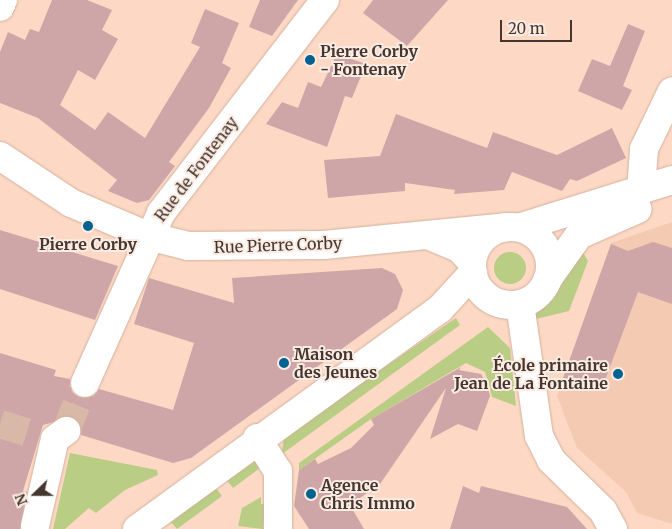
<!DOCTYPE html>
<html>
<head>
<meta charset="utf-8">
<style>
	body { margin:0 }
	#map { position:relative; width:672px; height:529px; overflow:hidden; background:#fdd9c5; font-family:Merriweather,serif }
	div>[style] { position:absolute }
	.built>* { inset:0; background:#f5cab2 }
	.green>* { inset:0; background:#bacd84 }
	.round { border-radius:50% }
	.building>* { inset:0; background:#cfa6a7 }
	.street-tunnel>* { height:28px; margin-top:-14px; transform-origin:0; background:repeating-linear-gradient(90deg,#d8b9a7 0 28px,transparent 0 42px) }
	.roads { filter:drop-shadow(0 0 1px #d2b09c) drop-shadow(0 0 1px #d2b09c) }
	.street>* { height:28px; margin:-14px; padding:0 14px; transform-origin:14px; border-radius:14px; background:#fff }
	.secondary>* { height:28px; margin:-14px; padding:0 14px; transform-origin:14px; border-radius:14px; background:#fff }
	.secondary>.ring { margin:-14px; padding:0; box-sizing:content-box; background:none; border:28px solid #fff; border-radius:50% }
	.dots>* { width:14px; height:14px; translate:-50% -50%; box-sizing:border-box; border:2px solid #faebe3; border-radius:50% }
	span { translate:-50% -50%; white-space:nowrap; text-align:center; line-height:1.15; -webkit-text-stroke:4px #faebe3; paint-order:stroke }
	.poi-label { font-size:16px; color:#45372f; font-weight:700 }
	.left { translate:0 -50%; text-align:left }
	.right { translate:-100% -50%; text-align:right }
	.street-label { font-size:16px; color:#45372f }
	.north { position:absolute; left:10px; top:469px; width:50px; height:50px; -webkit-text-stroke:4px #faebe3; paint-order:stroke; rotate:248deg; font-size:14px; font-weight:700; line-height:20px; text-align:center; color:#45372f }
	.north::after { content:''; display:block; margin:auto; width:18px; height:22px; background:#45372f; clip-path:polygon(50% 0,100% 100%,50% 72%,0 100%) }
	.scale { position:absolute; left:500px; top:20px; width:72px; height:22px; box-sizing:border-box; border:2px solid #45372f; border-top:0; padding-left:6px; font-size:15px; line-height:18px; white-space:nowrap; color:#45372f; -webkit-text-stroke:4px #faebe3; paint-order:stroke }
</style>
</head>
<body>
<div id="map">
	<div class="built">
		<i style="clip-path:polygon(672px 222px,672px 524px,637px 513px,626px 492px,577px 448px,557px 396px,611px 243px)"></i>
	</div>
	<div class="green">
		<i style="clip-path:polygon(581px 249px,588px 261px,569px 311px,528px 321px,529px 316px,549px 303px)"></i>
		<i class="round" style="left:494px;top:252px;width:32px;height:32px"></i>
		<i style="clip-path:polygon(456px 318px,460px 325px,282px 454px,284px 436px)"></i>
		<i style="clip-path:polygon(488px 327px,510px 348px,516px 406px,492px 397px,485px 372px,466px 363px,371px 419px,299px 470px,299px 463px)"></i>
		<i style="clip-path:polygon(70px 453px,157px 470px,158px 475px,125px 490px,96px 513px,89px 508px,65px 529px,53px 529px)"></i>
		<i style="clip-path:polygon(254px 460px,264px 465px,233px 488px,226px 479px)"></i>
		<i style="clip-path:polygon(216px 488px,222px 496px,177px 529px,171px 522px)"></i>
		<i style="clip-path:polygon(261px 497px,261px 504px,265px 504px,263px 529px,238px 526px,242px 508px)"></i>
	</div>
	<div class="building">
		<i style="clip-path:polygon(52px 0,87px 0,112px 10px,102px 30px,118px 39px,95px 80px,78px 70px,60px 105px,95px 130px,108px 112px,145px 138px,200px 47px,191px 43px,205px 9px,239px 23px,222px 63px,231px 68px,209px 108px,169px 162px,175px 166px,149px 200px,137px 203px,108px 191px,117px 180px,38px 118px,0 103px,0 52px,8px 32px,25px 40px,30px 29px,39px 32px)"></i>
		<i style="clip-path:polygon(260px 0,298px 0,272px 36px,249px 27px)"></i>
		<i style="clip-path:polygon(373px 0,448px 0,407px 46px,363px 13px)"></i>
		<i style="clip-path:polygon(628px 24px,645px 31px,623px 86px,632px 90px,622px 110px,578px 91px,592px 59px,610px 66px)"></i>
		<i style="clip-path:polygon(337px 54px,366px 64px,352px 98px,345px 96px,327px 147px,266px 124px,282px 102px,298px 108px,308px 82px,321px 87px)"></i>
		<i style="clip-path:polygon(396px 114px,487px 148px,493px 132px,557px 155px,612px 128px,626px 158px,577px 181px,570px 179px,562px 191px,512px 172px,504px 190px,454px 194px,455px 190px,405px 183px,405px 191px,328px 198px,324px 160px,380px 156px)"></i>
		<i style="clip-path:polygon(0 230px,118px 266px,95px 320px,0 289px)"></i>
		<i style="clip-path:polygon(653px 242px,672px 248px,672px 304px,638px 292px,601px 391px,563px 378px,611px 244px,628px 251px)"></i>
		<i style="clip-path:polygon(382px 268px,395px 274px,403px 290px,397px 309px,191px 458px,173px 463px,81px 435px,79px 422px,72px 417px,43px 425px,23px 491px,27px 492px,20px 529px,0 529px,0 353px,56px 370px,54px 376px,70px 379px,72px 392px,79px 397px,94px 396px,99px 389px,173px 410px,194px 343px,134px 324px,149px 278px,234px 303px,232px 278px)"></i>
		<i style="clip-path:polygon(461px 367px,459px 370px,481px 374px,487px 384px,490px 396px,477px 431px,458px 424px,430px 439px,446px 388px,380px 484px,350px 505px,364px 529px,309px 529px,294px 506px,299px 470px,315px 459px,318px 464px,351px 448px,374px 425px,371px 419px)"></i>
		<i style="clip-path:polygon(463px 486px,479px 493px,481px 486px,567px 507px,587px 529px,450px 529px)"></i>
	</div>
	<div class="street-tunnel">
		<i style="left:0;top:424px;width:41px;rotate:17.1deg"></i>
		<i style="left:66px;top:431px;width:52px;rotate:-68.4deg"></i>
	</div>
	<div class="roads">
		<div class="street">
			<i style="left:0;top:7px;width:8px;rotate:-67deg"></i>
			<i style="left:0;top:156px;width:85px;rotate:33.5deg"></i>
			<i style="left:71px;top:203px;width:84px;rotate:23.2deg"></i>
			<i style="left:148px;top:236px;width:41px;rotate:14deg"></i>
			<i style="left:188px;top:246px;width:136px;rotate:-0.4deg"></i>
			<i style="left:324px;top:245px;width:185px;rotate:-5.6deg"></i>
			<i style="left:641px;top:191px;width:42px;rotate:-85.9deg"></i>
			<i style="left:644px;top:149px;width:64px;rotate:-64.2deg"></i>
			<i style="left:428px;top:235px;width:34px;rotate:23deg"></i>
			<i style="left:459px;top:248px;width:19px;rotate:47deg"></i>
			<i style="left:520px;top:304px;width:133px;rotate:81.8deg"></i>
			<i style="left:539px;top:436px;width:27px;rotate:63deg"></i>
			<i style="left:551px;top:460px;width:73px;rotate:44.4deg"></i>
			<i style="left:603px;top:511px;width:21px;rotate:61deg"></i>
			<i style="left:85px;top:383px;width:186px;rotate:-65.9deg"></i>
			<i style="left:161px;top:213px;width:269px;rotate:-52.4deg"></i>
			<i style="left:257px;top:438px;width:39px;rotate:58deg"></i>
			<i style="left:278px;top:471px;width:58px;rotate:90deg"></i>
			<i style="left:35px;top:526px;width:89px;rotate:-77.1deg"></i>
			<i style="left:55px;top:439px;width:14px;rotate:-36deg"></i>
		</div>
		<div class="secondary">
			<i style="left:521px;top:227px;width:158px;rotate:-17.3deg"></i>
			<i class="ring" style="left:472px;top:227px;width:50px;height:50px"></i>
			<i style="left:547px;top:280px;width:55px;rotate:-54.6deg"></i>
			<i style="left:579px;top:235px;width:64px;rotate:-23.8deg"></i>
			<i style="left:137px;top:529px;width:374px;rotate:-36deg"></i>
			<i style="left:440px;top:309px;width:49px;rotate:-47.5deg"></i>
		</div>
	</div>
	<div class="dots">
		<i style="left:310px;top:60px;background:#006291"></i>
		<i style="left:88px;top:226px;background:#006291"></i>
		<i style="left:284px;top:363px;background:#006291"></i>
		<i style="left:618px;top:374px;background:#006291"></i>
		<i style="left:311px;top:494px;background:#006291"></i>
	</div>
	<div class="poi-label">
		<span class="left" style="left:320px;top:60px">Pierre Corby<br>- Fontenay</span>
		<span style="left:88px;top:244px">Pierre Corby</span>
		<span class="left" style="left:294px;top:363px">Maison<br>des Jeunes</span>
		<span class="right" style="left:608px;top:374px">École primaire<br>Jean de La Fontaine</span>
		<span class="left" style="left:321px;top:494px">Agence<br>Chris Immo</span>
	</div>
	<div class="street-label">
		<span style="left:196px;top:169px;rotate:-53deg">Rue de Fontenay</span>
		<span style="left:278px;top:245px;rotate:-2deg">Rue Pierre Corby</span>
	</div>
	<div class="north">N</div>
	<div class="scale">20 m</div>
</div>
</body>
</html>
